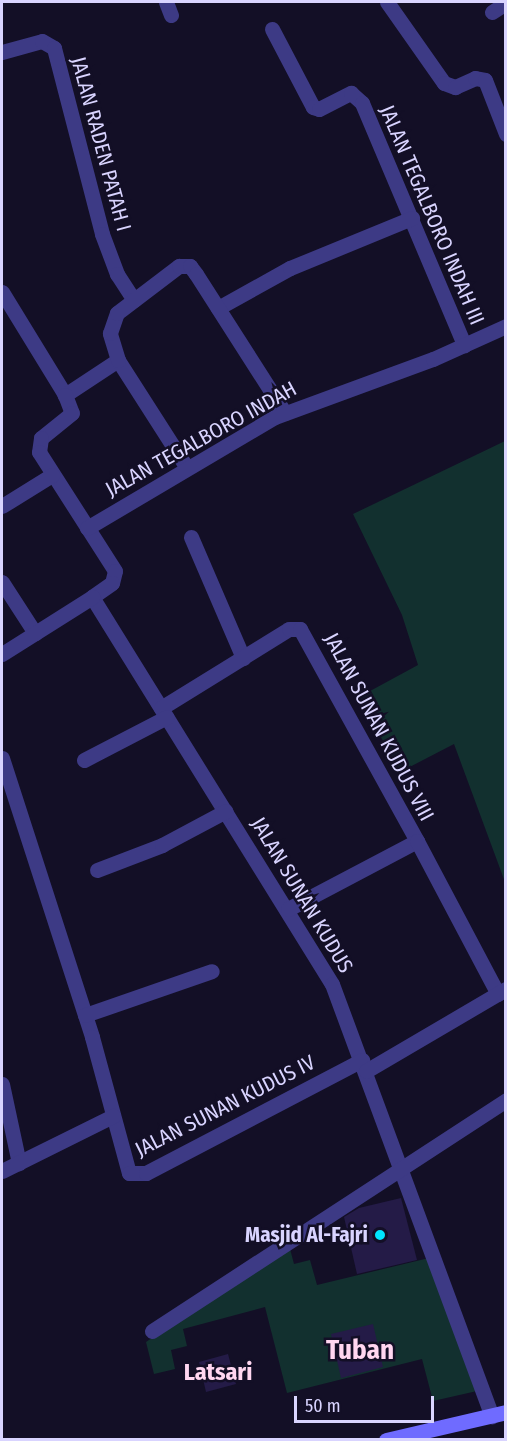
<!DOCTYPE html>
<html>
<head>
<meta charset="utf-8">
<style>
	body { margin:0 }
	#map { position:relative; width:507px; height:1441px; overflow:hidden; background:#130f26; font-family:"Fira Sans Condensed",sans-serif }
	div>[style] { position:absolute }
	.green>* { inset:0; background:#12302f }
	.building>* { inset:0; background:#241b47 }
	.minor>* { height:15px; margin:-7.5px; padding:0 7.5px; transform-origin:7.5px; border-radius:7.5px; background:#3d3a85 }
	.secondary>* { height:15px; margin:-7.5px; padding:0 7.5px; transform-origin:7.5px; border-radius:7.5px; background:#6f6bff }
	.dots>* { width:16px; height:16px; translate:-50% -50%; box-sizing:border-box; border:3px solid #130f26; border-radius:50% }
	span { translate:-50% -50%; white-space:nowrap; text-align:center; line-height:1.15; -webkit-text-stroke:5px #130f26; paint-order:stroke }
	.street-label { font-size:21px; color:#d9d4ff }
	.poi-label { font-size:21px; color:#d9d4ff; font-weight:700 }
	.right { translate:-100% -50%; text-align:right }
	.quarter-label { font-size:24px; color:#ffd6f0; font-weight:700 }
	.district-label { font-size:27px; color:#ffd6f0; font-weight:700 }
	.frame { position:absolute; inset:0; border:3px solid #d9d4ff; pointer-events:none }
	.scale { position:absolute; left:294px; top:1396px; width:140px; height:27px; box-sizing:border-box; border:3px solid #d9d4ff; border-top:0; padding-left:8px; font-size:18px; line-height:21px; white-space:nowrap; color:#d9d4ff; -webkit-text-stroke:4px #130f26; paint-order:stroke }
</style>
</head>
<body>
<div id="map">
	<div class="green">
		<i style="clip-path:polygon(505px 441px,505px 882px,454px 744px,400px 772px,359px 697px,418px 665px,402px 615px,353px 514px)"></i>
		<i style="clip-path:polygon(289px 1245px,294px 1264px,310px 1260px,317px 1285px,429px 1258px,477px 1391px,433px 1401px,422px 1359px,287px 1393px,265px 1307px,183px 1329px,187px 1346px,171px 1350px,175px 1369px,154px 1374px,146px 1342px)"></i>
	</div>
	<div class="building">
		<i style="clip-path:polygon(401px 1198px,417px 1260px,357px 1274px,344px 1217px,359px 1208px)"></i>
		<i style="clip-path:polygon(373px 1324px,383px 1367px,341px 1378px,331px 1334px)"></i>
		<i style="clip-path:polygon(228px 1354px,236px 1384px,206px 1392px,199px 1362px)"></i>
	</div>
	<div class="minor">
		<i style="left:166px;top:2px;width:14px;rotate:69deg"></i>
		<i style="left:387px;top:2px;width:99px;rotate:54.9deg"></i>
		<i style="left:444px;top:83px;width:12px;rotate:20deg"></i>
		<i style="left:455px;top:87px;width:22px;rotate:-24deg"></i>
		<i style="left:475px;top:78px;width:10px;rotate:11deg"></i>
		<i style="left:485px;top:80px;width:58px;rotate:68.7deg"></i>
		<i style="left:492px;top:12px;width:17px;rotate:-33deg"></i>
		<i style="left:272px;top:29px;width:88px;rotate:62.3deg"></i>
		<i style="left:313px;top:107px;width:6px;rotate:18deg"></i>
		<i style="left:319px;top:109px;width:36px;rotate:-27deg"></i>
		<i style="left:351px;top:93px;width:15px;rotate:42deg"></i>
		<i style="left:362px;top:103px;width:263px;rotate:67.1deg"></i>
		<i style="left:2px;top:52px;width:41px;rotate:-15.4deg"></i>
		<i style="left:42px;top:41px;width:14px;rotate:30deg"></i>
		<i style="left:54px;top:48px;width:192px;rotate:75.5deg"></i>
		<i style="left:102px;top:234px;width:43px;rotate:69.4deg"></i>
		<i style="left:117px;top:274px;width:31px;rotate:57deg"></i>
		<i style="left:2px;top:292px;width:121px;rotate:58.5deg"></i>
		<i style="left:218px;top:308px;width:82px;rotate:-29.1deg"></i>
		<i style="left:290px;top:268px;width:132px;rotate:-22.3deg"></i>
		<i style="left:118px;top:360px;width:64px;rotate:146.6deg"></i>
		<i style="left:65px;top:395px;width:19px;rotate:69deg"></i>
		<i style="left:72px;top:413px;width:40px;rotate:141deg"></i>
		<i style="left:41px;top:438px;width:14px;rotate:98deg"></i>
		<i style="left:39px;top:452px;width:141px;rotate:57.4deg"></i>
		<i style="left:115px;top:571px;width:12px;rotate:104deg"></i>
		<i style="left:112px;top:583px;width:24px;rotate:145deg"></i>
		<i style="left:92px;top:597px;width:455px;rotate:58.2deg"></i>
		<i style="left:332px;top:984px;width:461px;rotate:69.7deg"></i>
		<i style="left:187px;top:468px;width:128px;rotate:-122.6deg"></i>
		<i style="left:118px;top:360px;width:28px;rotate:-107deg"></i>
		<i style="left:110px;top:333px;width:21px;rotate:-71deg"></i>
		<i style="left:117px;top:313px;width:78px;rotate:-37.2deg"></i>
		<i style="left:179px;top:266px;width:11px"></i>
		<i style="left:190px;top:266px;width:10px;rotate:53deg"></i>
		<i style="left:196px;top:274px;width:165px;rotate:57.4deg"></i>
		<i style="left:2px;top:506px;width:59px;rotate:-31.8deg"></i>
		<i style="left:87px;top:528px;width:218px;rotate:-30.6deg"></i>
		<i style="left:275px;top:417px;width:168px;rotate:-20.2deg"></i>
		<i style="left:433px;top:359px;width:80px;rotate:-24.3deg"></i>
		<i style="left:191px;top:537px;width:132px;rotate:66.7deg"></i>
		<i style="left:2px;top:582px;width:61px;rotate:57.1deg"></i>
		<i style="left:2px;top:654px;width:107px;rotate:-32.3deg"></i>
		<i style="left:161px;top:708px;width:150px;rotate:-31.7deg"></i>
		<i style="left:289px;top:629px;width:11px"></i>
		<i style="left:300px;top:629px;width:242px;rotate:61.1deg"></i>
		<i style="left:2px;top:758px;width:293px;rotate:72.1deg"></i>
		<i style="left:92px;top:1037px;width:141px;rotate:74.8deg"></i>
		<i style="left:129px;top:1173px;width:17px"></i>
		<i style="left:146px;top:1173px;width:244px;rotate:-27.6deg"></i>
		<i style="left:84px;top:760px;width:93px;rotate:-27.4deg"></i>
		<i style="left:97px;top:870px;width:70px;rotate:-21deg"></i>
		<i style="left:162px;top:845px;width:72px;rotate:-28deg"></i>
		<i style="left:288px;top:909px;width:146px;rotate:-27.8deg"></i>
		<i style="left:417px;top:841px;width:173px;rotate:62.1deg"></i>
		<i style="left:85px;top:1015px;width:134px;rotate:-19.1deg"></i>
		<i style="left:366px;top:1071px;width:162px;rotate:-30.4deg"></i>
		<i style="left:2px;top:1084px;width:81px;rotate:77.9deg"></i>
		<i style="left:2px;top:1171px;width:124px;rotate:-26.4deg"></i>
		<i style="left:152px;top:1331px;width:423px;rotate:-33.1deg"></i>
	</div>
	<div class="secondary">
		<i style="left:386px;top:1440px;width:123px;rotate:-13.1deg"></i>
	</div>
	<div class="dots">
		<i style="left:380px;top:1235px;background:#00e5ff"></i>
	</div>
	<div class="street-label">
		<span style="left:101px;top:144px;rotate:75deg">JALAN RADEN PATAH I</span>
		<span style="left:432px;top:215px;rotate:67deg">JALAN TEGALBORO INDAH III</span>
		<span style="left:201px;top:439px;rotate:-29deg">JALAN TEGALBORO INDAH</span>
		<span style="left:379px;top:727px;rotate:62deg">JALAN SUNAN KUDUS VIII</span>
		<span style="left:302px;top:895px;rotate:59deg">JALAN SUNAN KUDUS</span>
		<span style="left:225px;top:1106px;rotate:-27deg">JALAN SUNAN KUDUS IV</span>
	</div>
	<div class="poi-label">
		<span class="right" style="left:368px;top:1235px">Masjid Al-Fajri</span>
	</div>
	<div class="quarter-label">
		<span style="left:218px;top:1373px">Latsari</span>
	</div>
	<div class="district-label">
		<span style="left:360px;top:1351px">Tuban</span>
	</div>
	<div class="frame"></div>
	<div class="scale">50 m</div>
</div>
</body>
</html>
